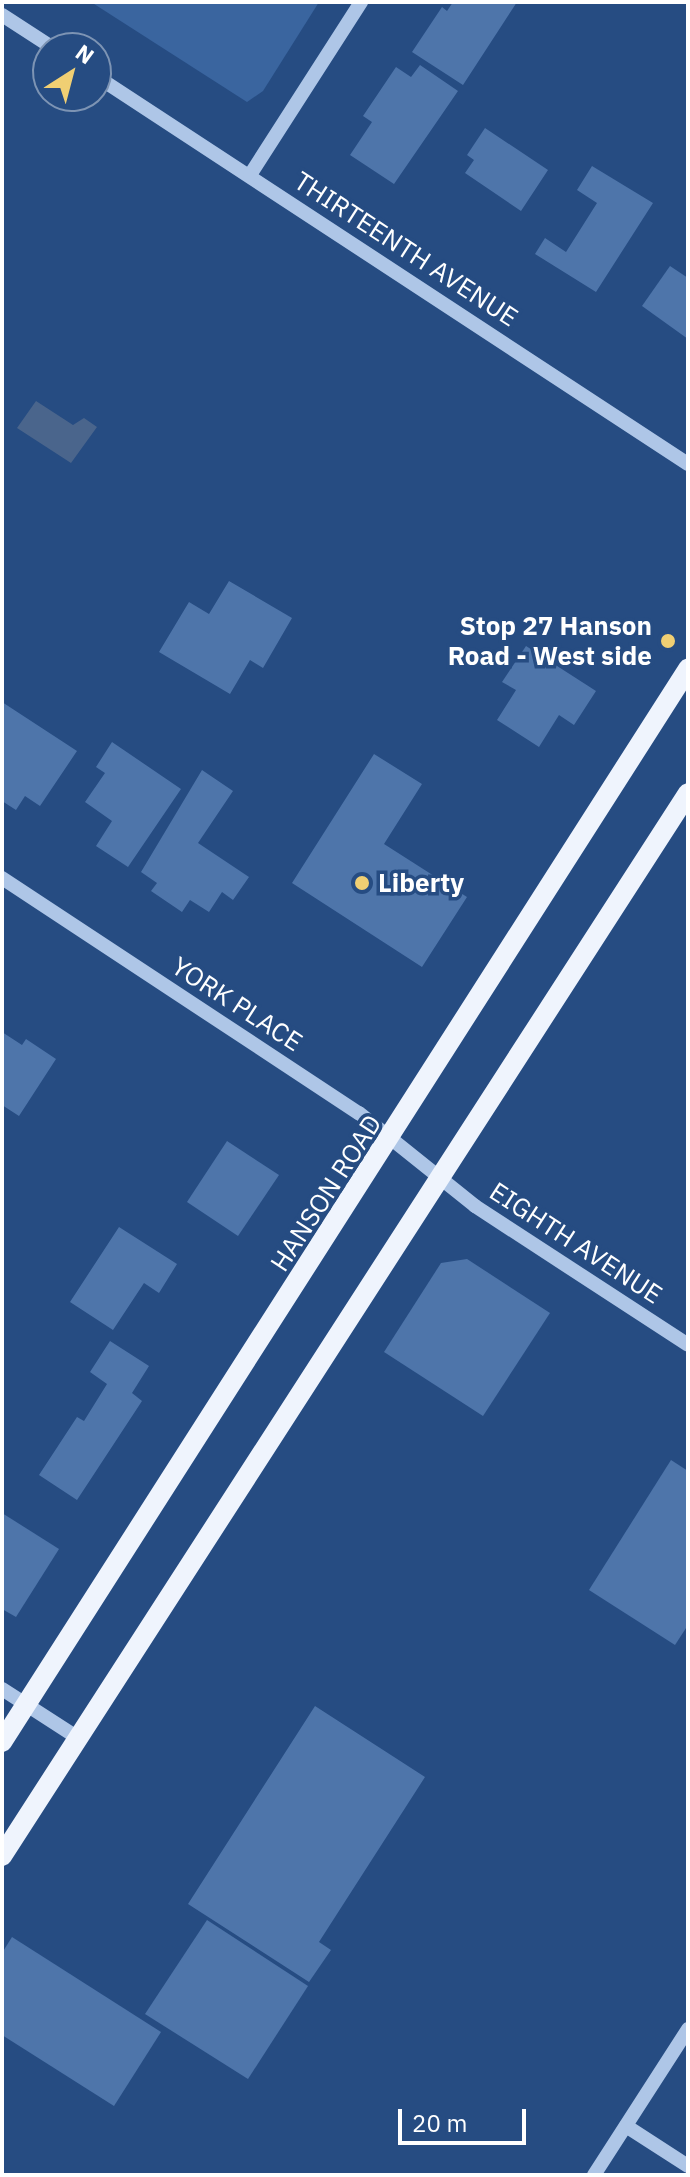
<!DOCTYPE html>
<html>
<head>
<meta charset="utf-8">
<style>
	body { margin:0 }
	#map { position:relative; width:690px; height:2177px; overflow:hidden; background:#264c82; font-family:"IBM Plex Sans",sans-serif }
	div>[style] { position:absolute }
	.green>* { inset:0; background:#3a659f }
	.water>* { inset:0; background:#4a658c }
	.building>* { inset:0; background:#4e75aa }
	.minor>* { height:14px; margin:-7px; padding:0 7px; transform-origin:7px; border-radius:7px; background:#aec6e7 }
	.major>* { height:20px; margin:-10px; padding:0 10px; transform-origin:10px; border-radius:10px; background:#eff4fd }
	.dots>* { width:22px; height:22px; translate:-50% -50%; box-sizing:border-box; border:4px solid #264c82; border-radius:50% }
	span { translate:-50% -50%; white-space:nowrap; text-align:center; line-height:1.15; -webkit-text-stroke:7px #264c82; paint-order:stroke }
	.street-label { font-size:26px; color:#fff }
	.poi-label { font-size:26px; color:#fff; font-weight:700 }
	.right { translate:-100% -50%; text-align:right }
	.left { translate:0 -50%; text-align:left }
	.frame { position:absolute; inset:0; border:4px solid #fff; pointer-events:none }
	.north { position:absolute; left:32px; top:32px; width:80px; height:80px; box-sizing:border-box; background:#264c82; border:2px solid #7d94b4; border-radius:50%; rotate:36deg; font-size:22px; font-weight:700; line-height:32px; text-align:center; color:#fff }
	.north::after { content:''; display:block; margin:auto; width:28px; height:36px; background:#f0cf73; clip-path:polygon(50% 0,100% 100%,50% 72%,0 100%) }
	.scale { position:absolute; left:398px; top:2109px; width:128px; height:36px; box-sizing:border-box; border:4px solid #fff; border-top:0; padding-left:10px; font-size:24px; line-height:28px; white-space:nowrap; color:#fff; -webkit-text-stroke:6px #264c82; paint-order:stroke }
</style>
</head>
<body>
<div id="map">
	<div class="green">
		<i style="clip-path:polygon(91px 2px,319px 2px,263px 91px,247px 102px)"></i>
	</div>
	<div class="water">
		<i style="clip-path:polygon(36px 401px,73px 425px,84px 418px,97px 427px,71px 463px,17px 428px)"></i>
	</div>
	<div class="building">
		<i style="clip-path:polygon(453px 2px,517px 2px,463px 85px,412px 52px,442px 7px,447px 11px)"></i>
		<i style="clip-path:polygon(420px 65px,458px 91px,394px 184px,350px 155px,372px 122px,363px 116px,396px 67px,411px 77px)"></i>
		<i style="clip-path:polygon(485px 128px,548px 170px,521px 211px,465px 173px,474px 160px,467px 155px)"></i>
		<i style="clip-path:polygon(592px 166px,653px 203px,596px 292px,535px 254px,545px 238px,566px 252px,597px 203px,577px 190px)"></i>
		<i style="clip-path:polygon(670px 266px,688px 278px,688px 339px,642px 306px)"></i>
		<i style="clip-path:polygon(229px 581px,292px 618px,263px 668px,250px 660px,230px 694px,159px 652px,189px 602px,209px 614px)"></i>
		<i style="clip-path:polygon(526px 646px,596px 691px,574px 725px,559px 715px,539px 747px,497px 720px,516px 690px,502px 682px)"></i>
		<i style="clip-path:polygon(2px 702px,77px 751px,40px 806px,25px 796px,16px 810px,2px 801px)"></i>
		<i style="clip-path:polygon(112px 742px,181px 789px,128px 867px,96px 846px,112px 821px,85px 802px,105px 773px,96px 767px)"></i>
		<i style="clip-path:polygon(374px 754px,422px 784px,384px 844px,467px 897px,422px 967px,292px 883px)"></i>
		<i style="clip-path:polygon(202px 770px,233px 791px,198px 843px,249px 877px,233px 900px,222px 892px,209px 912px,190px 900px,182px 912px,151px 891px,157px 883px,141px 872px)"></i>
		<i style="clip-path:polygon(2px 1032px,22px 1045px,26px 1039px,56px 1059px,19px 1116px,2px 1105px)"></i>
		<i style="clip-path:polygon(227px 1141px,279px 1175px,238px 1236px,187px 1202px)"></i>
		<i style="clip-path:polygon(119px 1227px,177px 1264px,159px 1293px,144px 1283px,113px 1330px,70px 1302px)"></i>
		<i style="clip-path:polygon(467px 1259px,550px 1313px,483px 1416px,384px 1352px,441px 1263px)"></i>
		<i style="clip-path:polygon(110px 1341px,149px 1366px,132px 1393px,142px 1401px,77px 1500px,39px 1475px,77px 1417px,84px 1421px,107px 1384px,90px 1372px)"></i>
		<i style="clip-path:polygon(671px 1460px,688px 1471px,688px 1625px,675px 1645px,589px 1590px)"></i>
		<i style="clip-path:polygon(2px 1513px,59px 1549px,16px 1617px,2px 1609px)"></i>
		<i style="clip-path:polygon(315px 1706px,425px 1777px,319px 1942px,331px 1950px,309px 1982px,188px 1904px)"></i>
		<i style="clip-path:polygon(207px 1920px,308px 1986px,248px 2079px,145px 2014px)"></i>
		<i style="clip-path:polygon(12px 1937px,161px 2032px,114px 2106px,2px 2035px,2px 1953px)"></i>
	</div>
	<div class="minor">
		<i style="left:2px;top:15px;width:61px;rotate:32.9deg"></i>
		<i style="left:96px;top:76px;width:708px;rotate:33.24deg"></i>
		<i style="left:250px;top:175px;width:206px;rotate:-57.3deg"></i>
		<i style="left:2px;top:878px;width:427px;rotate:33.4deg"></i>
		<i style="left:359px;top:1113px;width:149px;rotate:38.7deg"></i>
		<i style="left:475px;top:1206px;width:254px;rotate:33.1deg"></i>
		<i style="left:2px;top:1689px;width:90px;rotate:32.8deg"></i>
		<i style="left:626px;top:2126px;width:74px;rotate:32.8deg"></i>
		<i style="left:594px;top:2175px;width:174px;rotate:-57.2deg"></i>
	</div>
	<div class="major">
		<i style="left:2px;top:1742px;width:1274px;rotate:-57.41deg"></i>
		<i style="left:2px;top:1856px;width:1265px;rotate:-57.16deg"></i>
	</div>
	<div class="dots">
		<i style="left:668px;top:641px;background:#f0cf73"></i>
		<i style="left:362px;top:883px;background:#f0cf73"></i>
	</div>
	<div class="street-label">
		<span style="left:406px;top:249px;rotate:33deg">THIRTEENTH AVENUE</span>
		<span style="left:237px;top:1004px;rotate:33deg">YORK PLACE</span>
		<span style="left:326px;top:1193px;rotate:-57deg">HANSON ROAD</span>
		<span style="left:576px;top:1243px;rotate:33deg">EIGHTH AVENUE</span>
	</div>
	<div class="poi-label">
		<span class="right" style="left:652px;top:641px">Stop 27 Hanson<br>Road - West side</span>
		<span class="left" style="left:378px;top:883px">Liberty</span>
	</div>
	<div class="frame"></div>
	<div class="north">N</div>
	<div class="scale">20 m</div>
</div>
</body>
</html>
